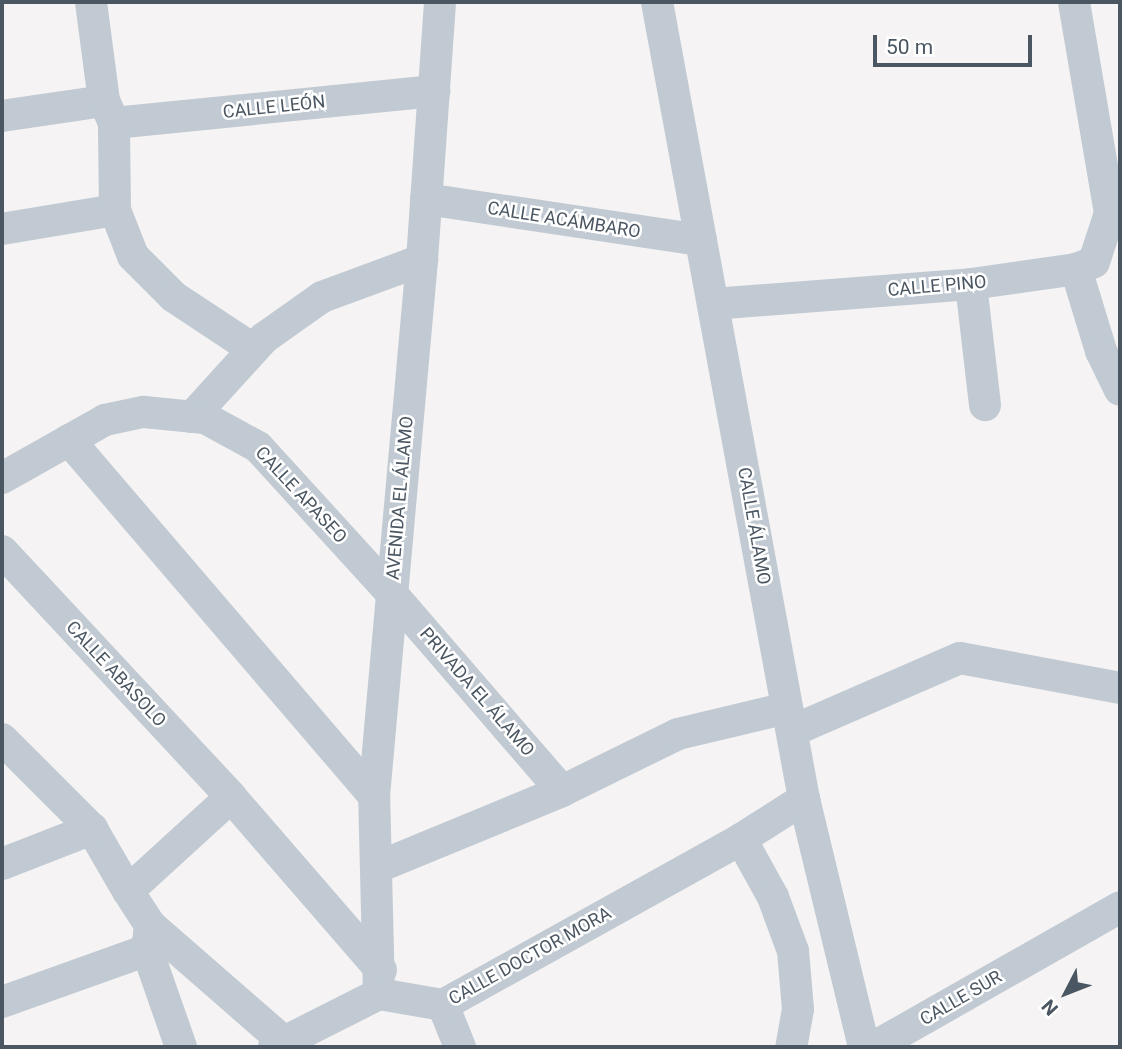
<!DOCTYPE html>
<html>
<head>
<meta charset="utf-8">
<style>
	body { margin:0 }
	#map { position:relative; width:1122px; height:1049px; overflow:hidden; background:#f5f3f3; font-family:Roboto,sans-serif }
	div>[style] { position:absolute }
	.minor>* { height:32px; margin:-16px; padding:0 16px; transform-origin:16px; border-radius:16px; background:#c1cad2 }
	span { translate:-50% -50%; white-space:nowrap; text-align:center; line-height:1.15; -webkit-text-stroke:5px #fff; paint-order:stroke }
	.street-label { font-size:18px; color:#4a5661 }
	.frame { position:absolute; inset:0; border:4px solid #4a5661; pointer-events:none }
	.north { position:absolute; left:1031px; top:958px; width:70px; height:70px; -webkit-text-stroke:5px #fff; paint-order:stroke; rotate:228deg; font-size:19px; font-weight:700; line-height:28px; text-align:center; color:#4a5661 }
	.north::after { content:''; display:block; margin:auto; width:24px; height:32px; background:#4a5661; clip-path:polygon(50% 0,100% 100%,50% 72%,0 100%) }
	.scale { position:absolute; left:873px; top:35px; width:159px; height:32px; box-sizing:border-box; border:4px solid #4a5661; border-top:0; padding-left:9px; font-size:21px; line-height:24px; white-space:nowrap; color:#4a5661; -webkit-text-stroke:5px #fff; paint-order:stroke }
</style>
</head>
<body>
<div id="map">
	<div class="minor">
		<i style="left:657px;top:2px;width:810px;rotate:79.55deg"></i>
		<i style="left:804px;top:799px;width:255px;rotate:76.4deg"></i>
		<i style="left:2px;top:116px;width:103px;rotate:-8.4deg"></i>
		<i style="left:114px;top:123px;width:322px;rotate:-5.7deg"></i>
		<i style="left:426px;top:199px;width:278px;rotate:8.5deg"></i>
		<i style="left:115px;top:210px;width:49px;rotate:68.6deg"></i>
		<i style="left:133px;top:256px;width:58px;rotate:45deg"></i>
		<i style="left:174px;top:297px;width:95px;rotate:33.4deg"></i>
		<i style="left:2px;top:229px;width:115px;rotate:-9.5deg"></i>
		<i style="left:115px;top:210px;width:87px;rotate:-90.7deg"></i>
		<i style="left:114px;top:123px;width:24px;rotate:-114deg"></i>
		<i style="left:104px;top:101px;width:100px;rotate:-97.5deg"></i>
		<i style="left:1076px;top:269px;width:86px;rotate:73deg"></i>
		<i style="left:1101px;top:351px;width:43px;rotate:64deg"></i>
		<i style="left:971px;top:284px;width:122px;rotate:83.4deg"></i>
		<i style="left:713px;top:304px;width:259px;rotate:-4.4deg"></i>
		<i style="left:971px;top:284px;width:106px;rotate:-8.1deg"></i>
		<i style="left:1076px;top:269px;width:19px;rotate:-21deg"></i>
		<i style="left:1094px;top:262px;width:52px;rotate:-71.9deg"></i>
		<i style="left:1110px;top:213px;width:214px;rotate:-99.7deg"></i>
		<i style="left:192px;top:417px;width:107px;rotate:-47.7deg"></i>
		<i style="left:264px;top:338px;width:71px;rotate:-35.3deg"></i>
		<i style="left:322px;top:297px;width:107px;rotate:-20.3deg"></i>
		<i style="left:69px;top:440px;width:469px;rotate:49.4deg"></i>
		<i style="left:2px;top:478px;width:118px;rotate:-29.4deg"></i>
		<i style="left:105px;top:420px;width:40px;rotate:-12deg"></i>
		<i style="left:144px;top:412px;width:61px;rotate:5.6deg"></i>
		<i style="left:205px;top:418px;width:60px;rotate:28.7deg"></i>
		<i style="left:258px;top:447px;width:199px;rotate:47.6deg"></i>
		<i style="left:392px;top:594px;width:260px;rotate:49.2deg"></i>
		<i style="left:2px;top:551px;width:336px;rotate:47deg"></i>
		<i style="left:231px;top:797px;width:229px;rotate:49.1deg"></i>
		<i style="left:792px;top:731px;width:183px;rotate:-23.5deg"></i>
		<i style="left:960px;top:658px;width:163px;rotate:10.6deg"></i>
		<i style="left:2px;top:739px;width:127px;rotate:45deg"></i>
		<i style="left:92px;top:829px;width:72px;rotate:59.9deg"></i>
		<i style="left:741px;top:839px;width:66px;rotate:61.1deg"></i>
		<i style="left:773px;top:897px;width:58px;rotate:69.7deg"></i>
		<i style="left:793px;top:951px;width:58px;rotate:85.1deg"></i>
		<i style="left:798px;top:1009px;width:39px;rotate:100deg"></i>
		<i style="left:2px;top:864px;width:97px;rotate:-21.3deg"></i>
		<i style="left:378px;top:867px;width:199px;rotate:-22.4deg"></i>
		<i style="left:562px;top:791px;width:129px;rotate:-26.2deg"></i>
		<i style="left:678px;top:734px;width:112px;rotate:-13.4deg"></i>
		<i style="left:150px;top:925px;width:186px;rotate:41.1deg"></i>
		<i style="left:379px;top:994px;width:198px;rotate:-91.4deg"></i>
		<i style="left:374px;top:796px;width:538px;rotate:-84.88deg"></i>
		<i style="left:422px;top:260px;width:259px;rotate:-86deg"></i>
		<i style="left:2px;top:1002px;width:154px;rotate:-19.7deg"></i>
		<i style="left:443px;top:1005px;width:45px;rotate:68deg"></i>
		<i style="left:181px;top:1047px;width:103px;rotate:-109.3deg"></i>
		<i style="left:147px;top:950px;width:25px;rotate:-83deg"></i>
		<i style="left:150px;top:925px;width:40px;rotate:-122.9deg"></i>
		<i style="left:128px;top:891px;width:139px;rotate:-42.4deg"></i>
		<i style="left:274px;top:1047px;width:118px;rotate:-26.8deg"></i>
		<i style="left:379px;top:994px;width:65px;rotate:9.8deg"></i>
		<i style="left:443px;top:1005px;width:341px;rotate:-29.1deg"></i>
		<i style="left:741px;top:839px;width:75px;rotate:-32.4deg"></i>
		<i style="left:874px;top:1047px;width:283px;rotate:-29.6deg"></i>
	</div>
	<div class="street-label">
		<span style="left:274px;top:107px;rotate:-6deg">CALLE LEÓN</span>
		<span style="left:564px;top:220px;rotate:9deg">CALLE ACÁMBARO</span>
		<span style="left:937px;top:286px;rotate:-5deg">CALLE PINO</span>
		<span style="left:301px;top:495px;rotate:47deg">CALLE APASEO</span>
		<span style="left:400px;top:498px;rotate:-85deg">AVENIDA EL ÁLAMO</span>
		<span style="left:754px;top:526px;rotate:80deg">CALLE ÁLAMO</span>
		<span style="left:116px;top:674px;rotate:47deg">CALLE ABASOLO</span>
		<span style="left:477px;top:692px;rotate:49deg">PRIVADA EL ÁLAMO</span>
		<span style="left:530px;top:956px;rotate:-29deg">CALLE DOCTOR MORA</span>
		<span style="left:961px;top:998px;rotate:-30deg">CALLE SUR</span>
	</div>
	<div class="frame"></div>
	<div class="north">N</div>
	<div class="scale">50 m</div>
</div>
</body>
</html>
